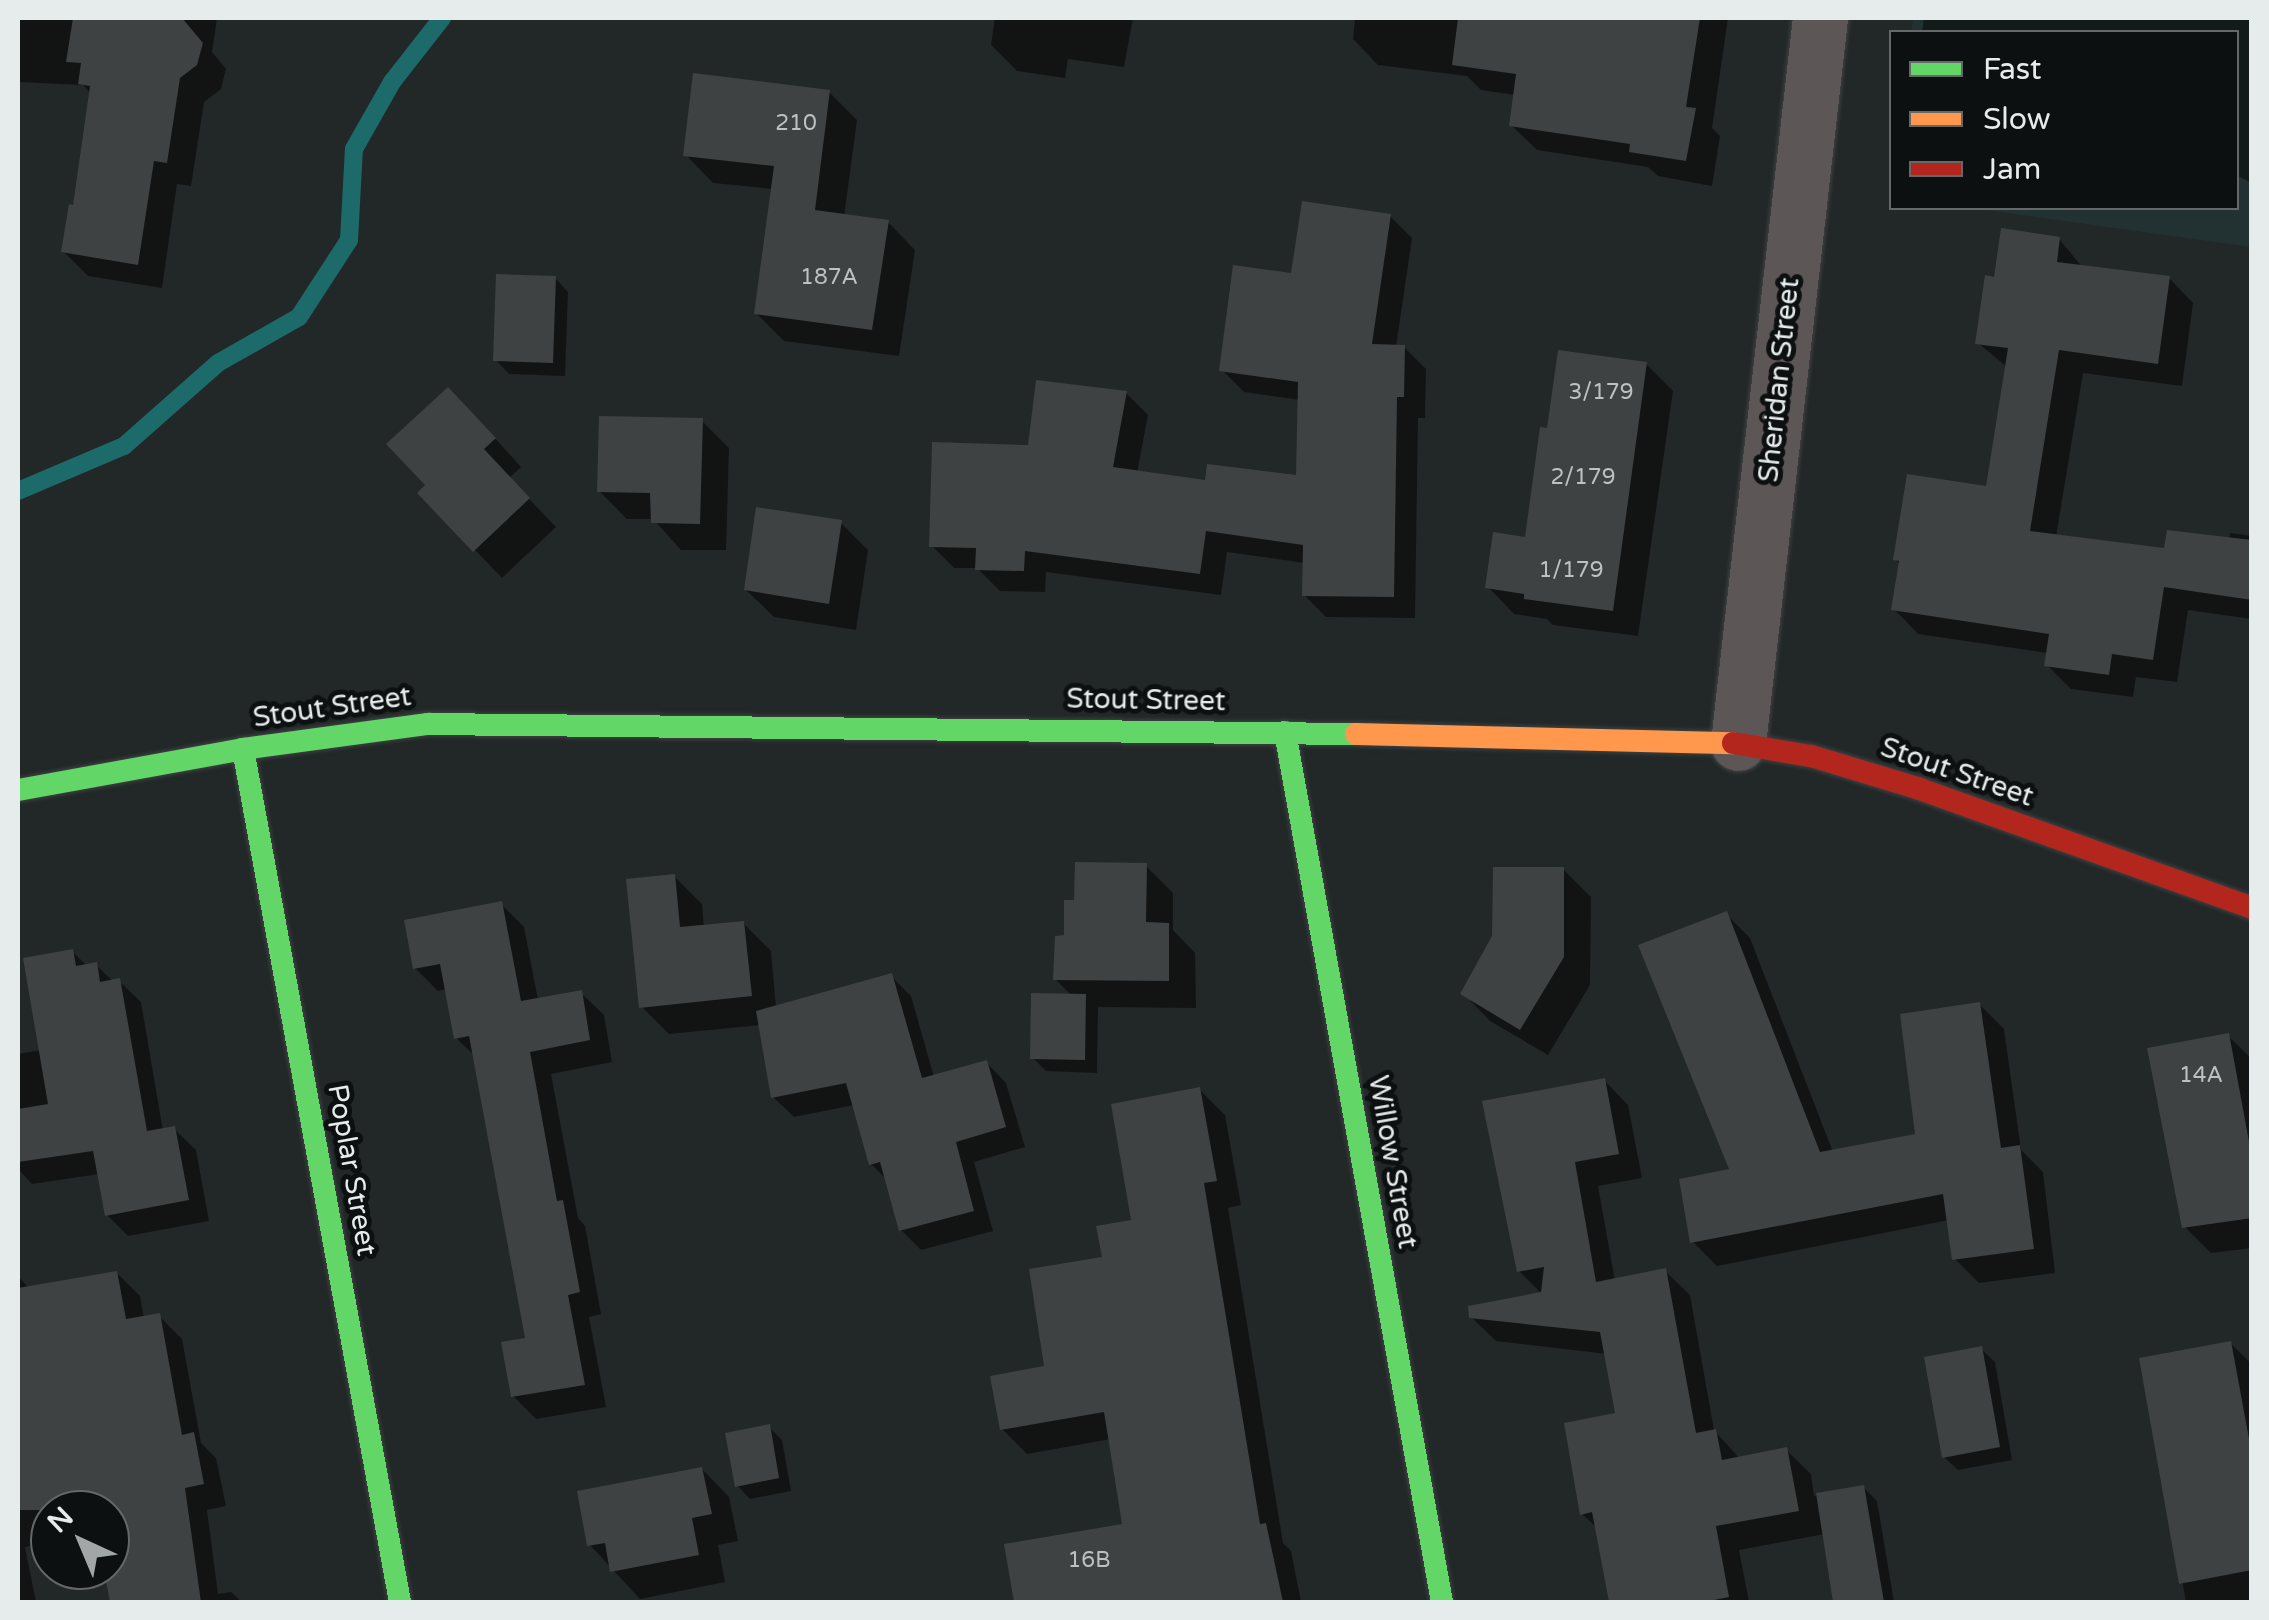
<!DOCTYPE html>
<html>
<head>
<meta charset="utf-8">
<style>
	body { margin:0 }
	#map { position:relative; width:2269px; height:1620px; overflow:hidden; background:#222727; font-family:"Varela Round",sans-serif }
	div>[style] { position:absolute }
	.built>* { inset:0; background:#223131 }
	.shadow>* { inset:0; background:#0007 }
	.stream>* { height:18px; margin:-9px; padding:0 9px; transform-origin:9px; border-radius:9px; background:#1d6a6a }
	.building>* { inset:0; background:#3f4242 }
	.roads { filter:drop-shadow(0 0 2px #3e4242) drop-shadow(0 0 2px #3e4242) }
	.street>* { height:55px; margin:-27.5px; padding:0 27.5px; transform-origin:27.5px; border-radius:27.5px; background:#5d5657 }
	.fast>* { height:22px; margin:-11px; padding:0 11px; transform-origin:11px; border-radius:11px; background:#63d668 }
	.slow>* { height:22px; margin:-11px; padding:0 11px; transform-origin:11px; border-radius:11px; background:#ff974d }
	.jam>* { height:22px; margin:-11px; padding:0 11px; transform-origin:11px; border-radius:11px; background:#b3261e }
	span { translate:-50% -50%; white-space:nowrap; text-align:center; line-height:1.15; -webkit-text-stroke:10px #0d1010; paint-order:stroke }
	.number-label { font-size:22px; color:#bcc2c2 }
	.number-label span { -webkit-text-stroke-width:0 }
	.street-label { font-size:28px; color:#e6ecec }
	.frame { position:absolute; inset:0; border:20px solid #e6ecec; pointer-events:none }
	.legend { position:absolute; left:1889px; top:30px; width:350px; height:180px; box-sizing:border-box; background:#0d1010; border:2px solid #646868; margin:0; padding:12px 18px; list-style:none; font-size:30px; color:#e6ecec }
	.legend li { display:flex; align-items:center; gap:20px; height:50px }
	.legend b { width:50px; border:2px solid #646868 }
	.north { position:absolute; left:30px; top:1490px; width:100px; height:100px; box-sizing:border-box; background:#0d1010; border:2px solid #646868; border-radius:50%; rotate:316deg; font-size:28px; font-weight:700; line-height:40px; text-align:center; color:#e6ecec }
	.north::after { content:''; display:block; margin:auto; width:35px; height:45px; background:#a1a7a7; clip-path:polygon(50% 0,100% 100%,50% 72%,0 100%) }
</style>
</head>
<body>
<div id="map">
	<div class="built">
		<i style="clip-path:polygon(1913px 18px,2251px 18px,2251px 247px,1972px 208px,2236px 208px,2236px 32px,1911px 32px)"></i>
	</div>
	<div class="shadow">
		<i style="clip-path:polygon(18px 18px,217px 18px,212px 52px,226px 69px,221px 89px,204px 102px,191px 186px,177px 184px,162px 288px,88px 276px,63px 251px,75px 208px,91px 94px,83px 85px,18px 82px)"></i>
		<i style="clip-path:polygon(995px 18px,1133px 18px,1124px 67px,1068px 59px,1065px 78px,1017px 71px,991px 45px)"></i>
		<i style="clip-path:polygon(1355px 18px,1728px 18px,1712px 128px,1720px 136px,1712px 186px,1658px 176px,1648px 167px,1537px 150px,1511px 125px,1515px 95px,1481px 90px,1467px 76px,1378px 65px,1353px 39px)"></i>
		<i style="clip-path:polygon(1924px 18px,2252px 18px,2252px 183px,2236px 175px,2236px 32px,1922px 32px)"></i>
		<i style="clip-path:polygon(829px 92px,857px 120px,844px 217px,888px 222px,915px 250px,899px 356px,784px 341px,756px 313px,773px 189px,713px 183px,686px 155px)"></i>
		<i style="clip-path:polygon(1390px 216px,1412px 238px,1396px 347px,1404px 347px,1426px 369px,1425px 418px,1418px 418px,1415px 618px,1326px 617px,1304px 595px,1305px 563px,1227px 552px,1221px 595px,1046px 572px,1045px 592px,1000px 591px,977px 568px,954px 568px,932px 546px,1030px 447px,1126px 393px,1148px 415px,1137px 473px,1207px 483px,1298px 478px,1300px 400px,1244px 392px,1222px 370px,1293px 275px)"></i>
		<i style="clip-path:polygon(2059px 239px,2083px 268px,2169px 278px,2193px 303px,2182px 386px,2083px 373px,2056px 537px,2166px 551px,2229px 540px,2230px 533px,2252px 536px,2252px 619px,2188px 610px,2177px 682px,2136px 677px,2133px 697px,2071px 689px,2047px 665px,2048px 653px,1918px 634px,1894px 609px,1901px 565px,1896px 560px,1988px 489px,2008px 368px,1978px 343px,1996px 280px)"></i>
		<i style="clip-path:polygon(555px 278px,568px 292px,565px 376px,509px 374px,496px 360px)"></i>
		<i style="clip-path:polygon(1646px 364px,1673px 391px,1638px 636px,1553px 625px,1547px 619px,1514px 614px,1488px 587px,1527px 540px,1550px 431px)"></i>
		<i style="clip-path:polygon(476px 417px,521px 467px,509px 478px,556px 527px,502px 578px,420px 493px)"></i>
		<i style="clip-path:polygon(701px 420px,729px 448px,726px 550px,681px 550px,653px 519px,627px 519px,599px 491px)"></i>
		<i style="clip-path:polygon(841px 523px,868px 550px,856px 630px,774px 617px,746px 590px)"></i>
		<i style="clip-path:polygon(1146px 866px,1173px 893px,1173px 930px,1195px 953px,1196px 1008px,1098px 1007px,1097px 1073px,1046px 1071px,1033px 1058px,1072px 996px,1055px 979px,1077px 903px)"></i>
		<i style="clip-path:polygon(1563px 869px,1591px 897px,1590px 985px,1548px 1055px,1490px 1021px,1463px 993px)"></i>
		<i style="clip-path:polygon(674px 876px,702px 904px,704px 927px,743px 923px,771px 951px,776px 1008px,891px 976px,911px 996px,934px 1077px,986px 1062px,1006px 1083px,1025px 1147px,974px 1162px,993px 1231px,921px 1250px,901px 1230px,888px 1181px,871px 1164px,854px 1105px,794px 1117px,773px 1097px,761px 1025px,669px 1034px,641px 1006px)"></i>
		<i style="clip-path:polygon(501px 904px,524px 927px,538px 1000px,581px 993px,604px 1015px,612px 1062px,551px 1074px,578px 1218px,585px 1226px,601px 1314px,589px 1317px,606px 1407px,536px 1419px,513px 1396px,528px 1340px,476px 1057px,456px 1038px,447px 989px,438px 991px,415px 968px)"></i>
		<i style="clip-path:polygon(1726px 914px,1750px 938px,1833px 1152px,1918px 1136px,1980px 1005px,2004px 1029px,2021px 1150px,2043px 1172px,2055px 1273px,1979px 1283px,1955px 1259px,1949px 1220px,1717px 1266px,1692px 1241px,1732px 1171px)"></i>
		<i style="clip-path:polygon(73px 952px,87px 966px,96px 965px,114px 982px,119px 981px,141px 1002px,163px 1131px,174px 1129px,196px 1150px,209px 1221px,128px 1236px,107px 1215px,99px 1174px,32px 1184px,18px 1169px,18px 1054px,41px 1050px)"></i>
		<i style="clip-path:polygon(2228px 1036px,2252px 1059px,2252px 1248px,2211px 1253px,2185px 1227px)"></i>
		<i style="clip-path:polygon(1604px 1080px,1628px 1105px,1642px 1178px,1598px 1186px,1615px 1281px,1665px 1271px,1690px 1295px,1714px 1430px,1740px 1459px,1786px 1450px,1811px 1474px,1814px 1496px,1864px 1488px,1877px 1501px,1894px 1602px,1835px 1602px,1825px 1534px,1739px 1550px,1749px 1602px,1611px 1602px,1598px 1529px,1582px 1514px,1618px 1415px,1607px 1354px,1496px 1341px,1471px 1317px,1543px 1295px,1519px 1271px)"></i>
		<i style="clip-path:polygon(1199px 1089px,1225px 1115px,1241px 1205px,1228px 1208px,1283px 1543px,1291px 1551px,1301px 1602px,1017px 1602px,1007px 1546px,1125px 1526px,1111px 1439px,1027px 1454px,1002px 1429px,1046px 1368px,1105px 1259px,1134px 1222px)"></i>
		<i style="clip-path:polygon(117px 1273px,140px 1296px,144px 1319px,159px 1316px,182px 1339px,201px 1443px,216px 1458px,226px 1506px,207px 1510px,218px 1594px,231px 1592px,242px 1602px,113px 1602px,107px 1570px,110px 1510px,50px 1510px,50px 1542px,25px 1547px,36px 1602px,18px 1602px,18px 1276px,30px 1289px)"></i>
		<i style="clip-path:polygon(2230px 1343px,2252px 1364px,2252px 1602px,2186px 1602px,2142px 1360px)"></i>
		<i style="clip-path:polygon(1981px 1349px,1995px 1362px,2012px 1460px,1958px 1470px,1944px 1457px)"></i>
		<i style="clip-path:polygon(769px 1427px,782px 1440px,791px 1491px,750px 1499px,737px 1485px)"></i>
		<i style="clip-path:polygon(702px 1469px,729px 1497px,738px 1541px,718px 1545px,725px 1582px,640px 1599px,590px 1545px)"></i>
	</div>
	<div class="stream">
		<i style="left:18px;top:491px;width:115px;rotate:-23deg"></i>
		<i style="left:124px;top:446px;width:125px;rotate:-41.4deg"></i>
		<i style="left:218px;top:363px;width:93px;rotate:-29.6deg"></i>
		<i style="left:299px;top:317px;width:92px;rotate:-57deg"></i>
		<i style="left:349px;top:240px;width:91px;rotate:-86.9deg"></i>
		<i style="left:354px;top:149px;width:77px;rotate:-60.4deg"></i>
		<i style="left:392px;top:82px;width:81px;rotate:-52deg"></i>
	</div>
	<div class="building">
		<i style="clip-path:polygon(73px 18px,182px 18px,203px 43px,197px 65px,180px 78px,167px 163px,154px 161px,138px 265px,61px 252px,69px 204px,73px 205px,90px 86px,78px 84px,81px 63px,66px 62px)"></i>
		<i style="clip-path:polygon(1458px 18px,1700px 18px,1686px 107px,1696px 108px,1686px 161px,1629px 152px,1630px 144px,1509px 126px,1516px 74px,1452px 65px)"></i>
		<i style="clip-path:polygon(693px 73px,830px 90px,815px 210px,889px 220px,872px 330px,754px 314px,774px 166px,683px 156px)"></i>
		<i style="clip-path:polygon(1302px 201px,1391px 214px,1372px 344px,1405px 345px,1404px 397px,1397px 397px,1394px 597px,1302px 596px,1303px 545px,1206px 531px,1200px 574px,1025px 551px,1024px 571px,975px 570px,976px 548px,929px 547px,932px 442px,1028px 445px,1036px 380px,1127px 391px,1113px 467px,1205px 480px,1207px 464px,1296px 475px,1298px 382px,1219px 371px,1233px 265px,1291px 273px)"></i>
		<i style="clip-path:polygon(2001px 228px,2060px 237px,2057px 262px,2170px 276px,2158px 364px,2059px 350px,2030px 531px,2164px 548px,2167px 530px,2252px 540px,2252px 600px,2164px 587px,2153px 660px,2112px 654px,2109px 675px,2044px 666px,2049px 634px,1891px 610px,1899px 561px,1893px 560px,1907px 474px,1986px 486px,2008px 348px,1975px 344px,1985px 275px,1994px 277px)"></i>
		<i style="clip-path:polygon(496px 274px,556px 276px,553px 363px,493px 361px)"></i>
		<i style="clip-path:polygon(1558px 350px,1647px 362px,1613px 611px,1524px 599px,1524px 594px,1485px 588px,1493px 532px,1525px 537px,1540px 427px,1547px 428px)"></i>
		<i style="clip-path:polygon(448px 387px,496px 438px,484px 449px,530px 498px,473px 552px,417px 493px,425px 485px,386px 444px)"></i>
		<i style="clip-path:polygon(599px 416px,703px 418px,700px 524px,651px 523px,650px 493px,597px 492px)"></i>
		<i style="clip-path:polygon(756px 507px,842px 520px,829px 604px,744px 590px)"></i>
		<i style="clip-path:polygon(1075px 862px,1147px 863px,1146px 922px,1169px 923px,1169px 981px,1053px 980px,1055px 936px,1064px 935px,1064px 900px,1074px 900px)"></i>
		<i style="clip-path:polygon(1493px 867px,1564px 867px,1564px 957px,1520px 1030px,1460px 994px,1492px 936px)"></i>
		<i style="clip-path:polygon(675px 874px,680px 927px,744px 921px,752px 996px,639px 1008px,626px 879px)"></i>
		<i style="clip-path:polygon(502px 901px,521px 1001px,582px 990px,590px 1040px,530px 1052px,557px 1201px,563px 1200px,580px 1292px,568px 1295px,585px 1385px,511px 1397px,501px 1342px,525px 1338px,469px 1036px,454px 1039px,440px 964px,413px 969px,404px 920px)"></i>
		<i style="clip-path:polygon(1727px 911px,1820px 1152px,1915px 1134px,1900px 1014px,1980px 1002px,2001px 1148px,2020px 1145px,2034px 1249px,1952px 1260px,1943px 1194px,1690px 1243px,1679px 1179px,1729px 1169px,1638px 945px)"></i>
		<i style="clip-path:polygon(73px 949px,76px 966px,97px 962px,100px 982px,120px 978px,147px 1131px,175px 1126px,189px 1200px,105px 1216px,93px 1151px,18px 1162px,18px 1109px,48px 1104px,23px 958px)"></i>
		<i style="clip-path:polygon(892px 973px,922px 1078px,987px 1060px,1006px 1127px,956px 1142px,974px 1211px,899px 1231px,880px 1162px,869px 1165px,846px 1083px,771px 1098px,756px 1011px)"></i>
		<i style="clip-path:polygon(1031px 993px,1086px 994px,1085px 1060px,1030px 1059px)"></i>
		<i style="clip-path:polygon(2229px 1033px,2252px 1158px,2252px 1218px,2182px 1228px,2147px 1048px)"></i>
		<i style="clip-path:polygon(1605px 1078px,1619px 1154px,1575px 1162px,1596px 1282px,1666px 1268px,1696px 1433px,1716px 1429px,1722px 1460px,1787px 1447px,1799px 1511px,1716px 1526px,1729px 1597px,1704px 1602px,1609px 1602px,1592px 1512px,1580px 1515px,1564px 1423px,1615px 1413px,1600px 1332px,1469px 1318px,1468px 1306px,1541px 1292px,1544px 1267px,1517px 1272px,1482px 1101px)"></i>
		<i style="clip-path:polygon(1200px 1087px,1217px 1181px,1204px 1183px,1260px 1524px,1266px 1523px,1283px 1602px,1014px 1602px,1004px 1544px,1122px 1524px,1104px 1412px,1000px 1430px,990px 1376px,1044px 1366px,1029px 1269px,1102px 1257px,1096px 1226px,1131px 1220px,1111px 1104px)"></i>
		<i style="clip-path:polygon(117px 1271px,126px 1319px,160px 1313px,182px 1435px,194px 1432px,204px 1484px,185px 1488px,201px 1602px,110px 1602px,104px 1570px,110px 1570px,110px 1510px,18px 1510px,18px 1288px)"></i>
		<i style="clip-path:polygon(2231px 1341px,2252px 1455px,2252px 1570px,2179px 1584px,2139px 1358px)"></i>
		<i style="clip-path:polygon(1982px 1346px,2000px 1447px,1942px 1458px,1924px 1357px)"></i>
		<i style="clip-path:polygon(770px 1424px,779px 1478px,735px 1487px,725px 1433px)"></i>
		<i style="clip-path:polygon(702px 1467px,712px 1514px,692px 1518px,699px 1555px,610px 1572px,605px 1543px,587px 1546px,577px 1491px)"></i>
		<i style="clip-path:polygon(1864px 1485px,1884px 1602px,1833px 1602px,1816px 1493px)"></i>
	</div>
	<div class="roads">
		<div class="street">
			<i style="left:1738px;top:743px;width:730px;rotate:-83.55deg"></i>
		</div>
		<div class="fast">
			<i style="left:1285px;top:732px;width:884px;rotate:79.77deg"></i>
			<i style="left:243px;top:749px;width:867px;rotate:79.57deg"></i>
			<i style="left:18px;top:790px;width:229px;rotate:-10.3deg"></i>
			<i style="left:243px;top:749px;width:187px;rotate:-7.7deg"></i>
			<i style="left:428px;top:724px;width:928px;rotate:0.62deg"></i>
		</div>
		<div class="slow">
			<i style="left:1356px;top:734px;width:377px;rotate:1.4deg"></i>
		</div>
		<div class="jam">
			<i style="left:1733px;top:743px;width:79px;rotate:9.5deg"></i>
			<i style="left:1811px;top:756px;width:114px;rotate:16.8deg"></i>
			<i style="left:1920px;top:789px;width:353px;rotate:19.7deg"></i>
		</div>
	</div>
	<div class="number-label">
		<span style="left:796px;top:124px">210</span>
		<span style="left:829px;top:278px">187A</span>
		<span style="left:1601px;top:393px">3/179</span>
		<span style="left:1583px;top:478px">2/179</span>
		<span style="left:1571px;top:571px">1/179</span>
		<span style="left:2201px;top:1076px">14A</span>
		<span style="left:1089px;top:1561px">16B</span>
	</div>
	<div class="street-label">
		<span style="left:1779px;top:380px;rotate:-84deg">Sheridan Street</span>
		<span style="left:1146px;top:700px;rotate:1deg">Stout Street</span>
		<span style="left:332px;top:707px;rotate:-8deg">Stout Street</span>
		<span style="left:1957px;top:772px;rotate:19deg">Stout Street</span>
		<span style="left:1393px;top:1162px;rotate:80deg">Willow Street</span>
		<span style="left:352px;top:1170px;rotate:80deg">Poplar Street</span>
	</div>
	<div class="frame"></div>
	<ul class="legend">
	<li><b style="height:12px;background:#63d668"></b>Fast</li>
	<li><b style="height:12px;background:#ff974d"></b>Slow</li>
	<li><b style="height:12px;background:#b3261e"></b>Jam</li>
	</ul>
	<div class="north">N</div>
</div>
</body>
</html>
